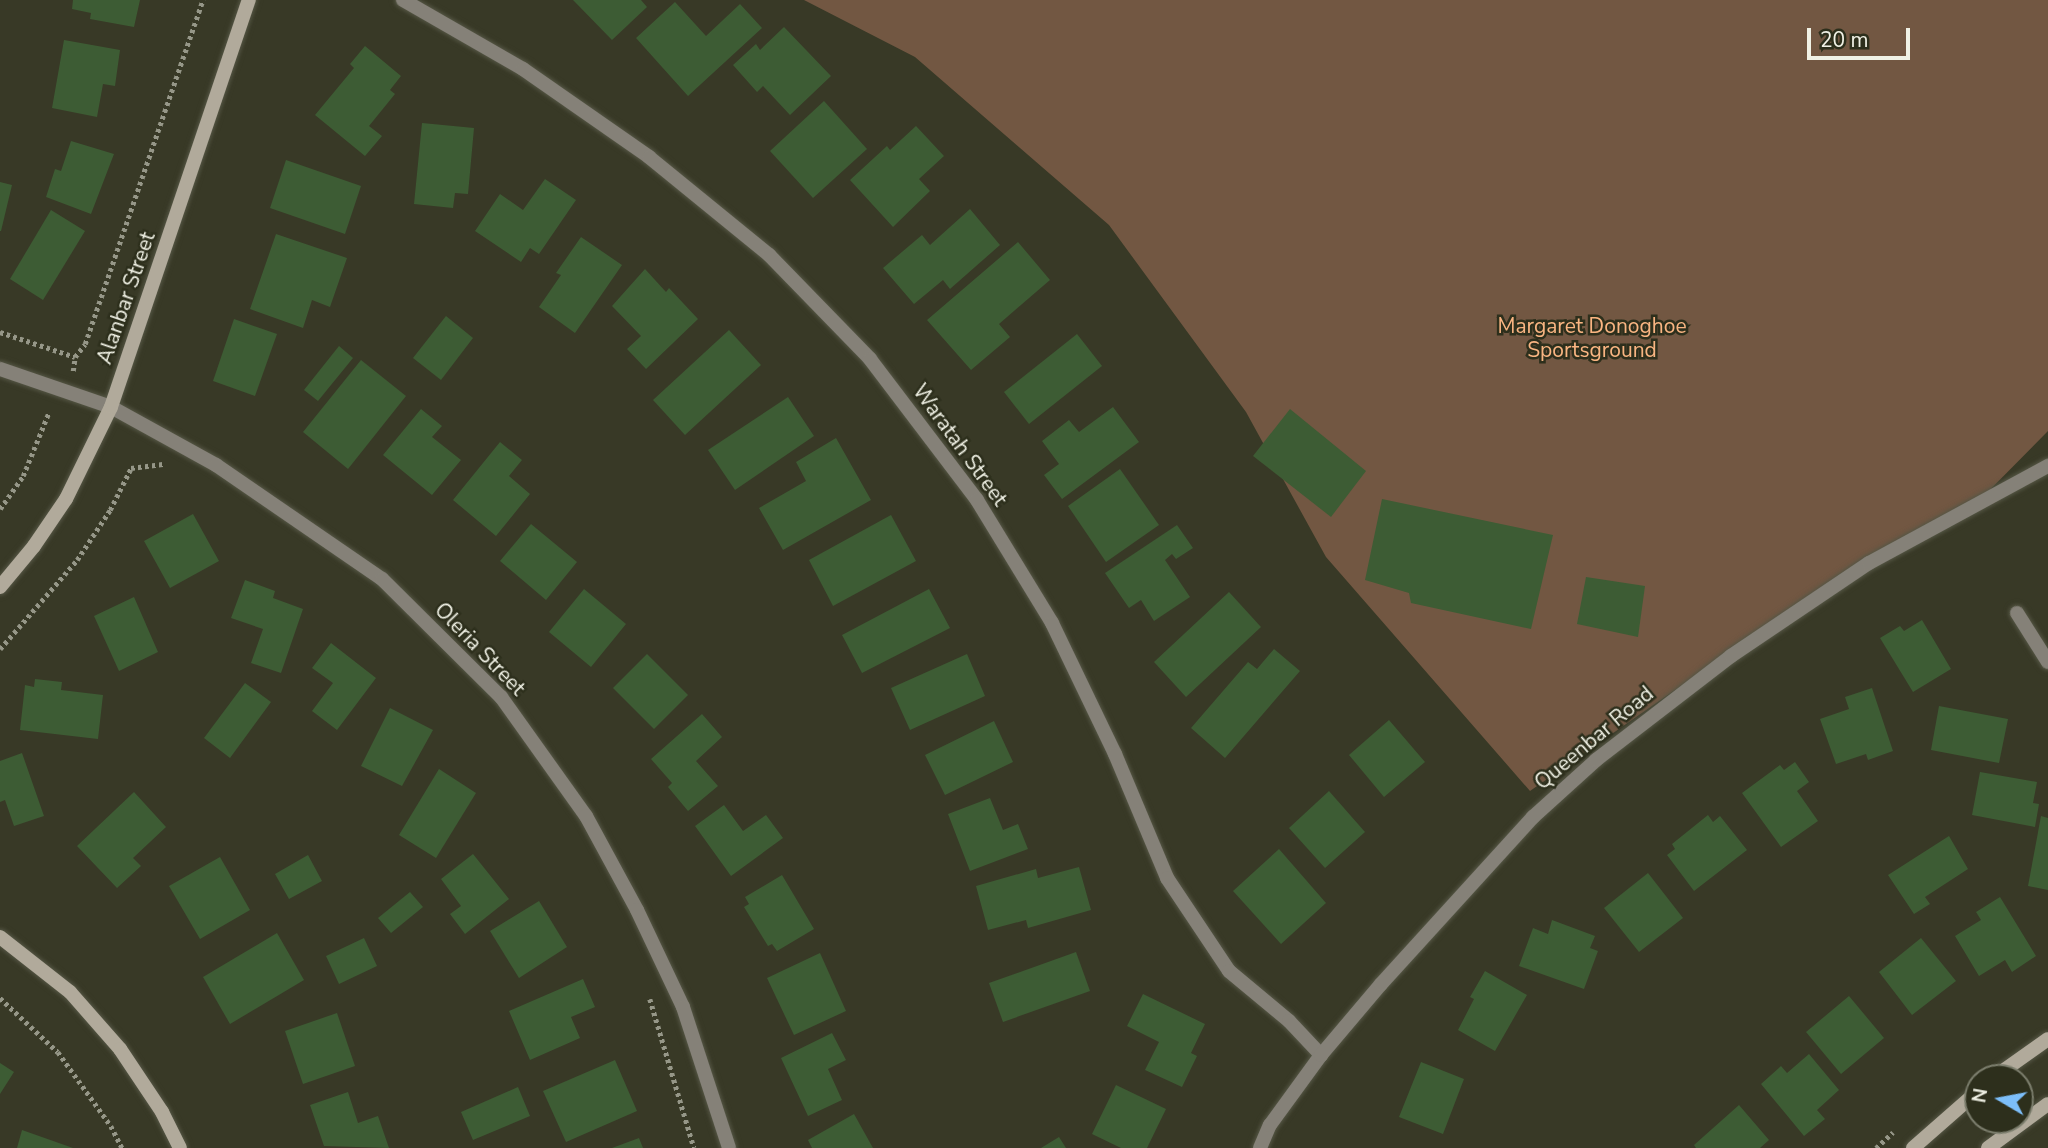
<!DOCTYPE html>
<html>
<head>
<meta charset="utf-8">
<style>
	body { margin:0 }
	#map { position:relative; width:2048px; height:1148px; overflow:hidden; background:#383926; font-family:"Nunito Sans",sans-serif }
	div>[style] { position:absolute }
	.green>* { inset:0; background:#725742 }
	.building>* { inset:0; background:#3d5c34 }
	.path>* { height:4.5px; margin-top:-2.25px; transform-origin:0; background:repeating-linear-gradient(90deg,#969788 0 3.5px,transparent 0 7px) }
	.roads { filter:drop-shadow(0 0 2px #555645) drop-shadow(0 0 2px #555645) }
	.street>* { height:14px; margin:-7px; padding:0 7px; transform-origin:7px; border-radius:7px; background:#858178 }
	.secondary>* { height:14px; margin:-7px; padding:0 7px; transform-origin:7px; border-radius:7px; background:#b1aa9b }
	span { translate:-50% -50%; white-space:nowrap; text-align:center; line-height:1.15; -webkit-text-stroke:5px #2d2f1c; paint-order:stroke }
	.street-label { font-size:21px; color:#f0f1e5 }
	.park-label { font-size:21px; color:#f9b582 }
	.north { position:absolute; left:1964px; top:1064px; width:70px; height:70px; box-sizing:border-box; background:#2d2f1c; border:2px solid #7b7d6c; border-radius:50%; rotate:280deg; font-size:19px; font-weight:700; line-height:28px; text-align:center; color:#f0f1e5 }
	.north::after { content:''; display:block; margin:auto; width:24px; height:32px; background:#7cbef9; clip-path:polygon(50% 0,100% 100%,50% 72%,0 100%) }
	.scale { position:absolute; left:1807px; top:28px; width:103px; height:32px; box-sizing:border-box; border:4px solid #f0f1e5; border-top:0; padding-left:9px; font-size:21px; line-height:24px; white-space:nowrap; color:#f0f1e5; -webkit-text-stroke:5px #2d2f1c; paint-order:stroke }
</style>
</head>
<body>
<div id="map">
	<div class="green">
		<i style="clip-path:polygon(804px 0,2048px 0,2048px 431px,1970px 510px,1751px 637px,1530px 791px,1326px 557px,1246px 412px,1109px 225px,915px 57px)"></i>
	</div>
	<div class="building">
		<i style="clip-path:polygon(73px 0,140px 0,134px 27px,90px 19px,91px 13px,72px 9px)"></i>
		<i style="clip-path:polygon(573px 0,641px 0,647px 7px,612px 40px)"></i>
		<i style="clip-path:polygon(675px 2px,706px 36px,740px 4px,762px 28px,688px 96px,636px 38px)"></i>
		<i style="clip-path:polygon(784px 27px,831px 76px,790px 115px,763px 86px,757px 92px,733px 65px,756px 44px,760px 50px)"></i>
		<i style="clip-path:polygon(64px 40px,120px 50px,115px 86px,103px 84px,97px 117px,52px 108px)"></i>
		<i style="clip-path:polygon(365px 46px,401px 76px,390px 90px,395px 94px,369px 126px,382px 136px,365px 156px,315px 115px,354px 68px,350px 64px)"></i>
		<i style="clip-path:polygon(824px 101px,867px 149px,813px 198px,770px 151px)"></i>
		<i style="clip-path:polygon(422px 123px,474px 128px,468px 194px,455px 193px,453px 208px,414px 204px)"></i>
		<i style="clip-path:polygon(916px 126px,944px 156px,919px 179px,930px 191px,893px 227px,850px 180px,887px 146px,890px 150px)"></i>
		<i style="clip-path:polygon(71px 141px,114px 154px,91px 214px,46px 197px,55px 169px,61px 171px)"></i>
		<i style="clip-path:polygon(286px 160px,361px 186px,345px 234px,270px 208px)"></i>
		<i style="clip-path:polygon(545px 179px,576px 200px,539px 254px,530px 248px,521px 262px,475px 231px,500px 194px,523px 210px)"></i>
		<i style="clip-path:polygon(0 182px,12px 185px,1px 231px,0 231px)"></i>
		<i style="clip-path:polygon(970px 209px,1000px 245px,950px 289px,943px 280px,914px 304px,883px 268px,922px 235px,930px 245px)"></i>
		<i style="clip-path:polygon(51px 210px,85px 231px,43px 300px,10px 279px)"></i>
		<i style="clip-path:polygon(276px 234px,347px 258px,330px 307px,312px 300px,303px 328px,250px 309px)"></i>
		<i style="clip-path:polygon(581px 237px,622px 265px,575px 333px,539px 307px,561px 275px,556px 273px)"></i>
		<i style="clip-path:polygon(1018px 242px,1050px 280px,999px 324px,1010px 337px,971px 370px,927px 320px)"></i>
		<i style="clip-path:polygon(645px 269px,666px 292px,669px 288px,698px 319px,646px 369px,627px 349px,641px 336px,612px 306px)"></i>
		<i style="clip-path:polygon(446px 316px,473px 338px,441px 380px,413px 358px)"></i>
		<i style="clip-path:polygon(234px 319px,277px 334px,255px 396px,213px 381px)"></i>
		<i style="clip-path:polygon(729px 330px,761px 365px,685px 435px,653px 400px)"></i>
		<i style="clip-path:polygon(1077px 334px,1102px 366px,1029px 424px,1004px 392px)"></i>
		<i style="clip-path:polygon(339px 346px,353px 358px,318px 401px,304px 390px)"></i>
		<i style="clip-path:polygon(361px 360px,406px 396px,348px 469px,303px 432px)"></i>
		<i style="clip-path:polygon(788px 397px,814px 436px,735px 490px,708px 450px)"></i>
		<i style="clip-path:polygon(1113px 407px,1139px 442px,1062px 499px,1044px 475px,1059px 464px,1042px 441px,1069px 420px,1079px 432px)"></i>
		<i style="clip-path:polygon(421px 409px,442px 426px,432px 437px,461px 460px,432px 495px,383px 455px)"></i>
		<i style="clip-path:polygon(1290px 409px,1366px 471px,1331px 517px,1253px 456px)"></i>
		<i style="clip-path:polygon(836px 438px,871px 500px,783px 550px,759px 508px,806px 481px,796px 462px)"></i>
		<i style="clip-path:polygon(500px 442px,522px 460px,509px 476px,530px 494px,496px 536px,453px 500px)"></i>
		<i style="clip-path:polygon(1120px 469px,1159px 525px,1106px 562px,1068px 506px)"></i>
		<i style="clip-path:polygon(1382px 499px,1553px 535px,1531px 629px,1411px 603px,1409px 593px,1365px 580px)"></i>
		<i style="clip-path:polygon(193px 514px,219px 561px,170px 588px,144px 541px)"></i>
		<i style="clip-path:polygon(891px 515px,916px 561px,833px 606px,809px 560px)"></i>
		<i style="clip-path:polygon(531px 524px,577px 562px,546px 600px,500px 561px)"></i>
		<i style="clip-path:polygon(1177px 525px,1193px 548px,1176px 559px,1172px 554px,1165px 560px,1190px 597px,1154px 621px,1141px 600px,1129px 608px,1105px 573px)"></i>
		<i style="clip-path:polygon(1586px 577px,1645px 586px,1638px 637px,1577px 624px)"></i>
		<i style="clip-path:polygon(245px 580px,275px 591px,273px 598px,303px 609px,281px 673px,251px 663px,263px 629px,231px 618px)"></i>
		<i style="clip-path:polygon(584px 589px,626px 624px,591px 667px,549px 632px)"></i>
		<i style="clip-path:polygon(929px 589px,950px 628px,862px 673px,842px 635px)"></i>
		<i style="clip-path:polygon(1229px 592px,1261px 627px,1186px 697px,1154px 662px)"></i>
		<i style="clip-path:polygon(134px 597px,158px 652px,119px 671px,94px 616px)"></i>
		<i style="clip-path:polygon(1922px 620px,1951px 669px,1913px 692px,1880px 638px,1900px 626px,1904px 631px)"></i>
		<i style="clip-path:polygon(331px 643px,376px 678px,337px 730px,312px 711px,333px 683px,312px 668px)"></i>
		<i style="clip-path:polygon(1274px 649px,1300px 671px,1225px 758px,1191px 728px,1248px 662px,1257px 669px)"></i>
		<i style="clip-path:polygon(647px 654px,688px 695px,654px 729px,613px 688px)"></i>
		<i style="clip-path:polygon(967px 654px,985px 696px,910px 730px,891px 688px)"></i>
		<i style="clip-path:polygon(35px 679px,62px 682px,61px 690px,103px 695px,98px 739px,20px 730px,25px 685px,34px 687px)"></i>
		<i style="clip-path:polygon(245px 683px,271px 702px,230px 758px,204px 738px)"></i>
		<i style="clip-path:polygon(1872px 688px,1893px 751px,1868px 760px,1866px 754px,1836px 764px,1820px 719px,1849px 709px,1845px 697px)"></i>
		<i style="clip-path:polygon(1939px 706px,2008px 719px,1999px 763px,1931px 750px)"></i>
		<i style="clip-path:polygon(390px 708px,433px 730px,402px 786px,361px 766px)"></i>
		<i style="clip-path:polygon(702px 714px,722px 737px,696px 761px,718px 786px,688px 811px,668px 787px,672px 783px,651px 759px)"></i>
		<i style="clip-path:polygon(1389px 720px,1425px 762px,1384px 797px,1349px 755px)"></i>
		<i style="clip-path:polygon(994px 721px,1013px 762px,945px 795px,925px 755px)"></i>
		<i style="clip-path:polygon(22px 753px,44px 816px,14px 826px,5px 800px,0 802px,0 761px)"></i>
		<i style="clip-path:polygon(1795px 762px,1809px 782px,1797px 791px,1818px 821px,1781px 847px,1742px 793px,1780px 765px,1784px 770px)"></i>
		<i style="clip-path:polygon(439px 769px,476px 793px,436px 858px,399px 835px)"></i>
		<i style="clip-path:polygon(1980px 772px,2037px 782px,2033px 803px,2039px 804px,2035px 827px,1972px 815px)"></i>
		<i style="clip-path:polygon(1329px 791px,1365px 832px,1325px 868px,1289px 828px)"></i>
		<i style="clip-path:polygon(134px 792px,166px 827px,133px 858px,141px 866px,117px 888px,77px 846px)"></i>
		<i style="clip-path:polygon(990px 798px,1003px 830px,1018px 824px,1028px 849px,970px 871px,948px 814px)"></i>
		<i style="clip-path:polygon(724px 805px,743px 831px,766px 815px,783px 838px,731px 876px,695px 826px)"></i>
		<i style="clip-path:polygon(1708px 815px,1713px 822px,1720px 816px,1747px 850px,1694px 891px,1667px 855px,1675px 849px,1672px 844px)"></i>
		<i style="clip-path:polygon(2041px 816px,2048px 818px,2048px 890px,2028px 886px)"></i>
		<i style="clip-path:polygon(1949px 836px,1968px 869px,1925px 897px,1930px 904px,1914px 914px,1888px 875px)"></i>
		<i style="clip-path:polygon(1279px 849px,1326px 903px,1281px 944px,1233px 891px)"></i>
		<i style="clip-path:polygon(473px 854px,509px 899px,465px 934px,450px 914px,461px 906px,441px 879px)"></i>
		<i style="clip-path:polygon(308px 855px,322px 881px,289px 899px,275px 874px)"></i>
		<i style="clip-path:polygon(220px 857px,250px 910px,200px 939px,169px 886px)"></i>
		<i style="clip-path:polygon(1079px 867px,1091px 910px,1028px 928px,1026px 920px,988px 930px,976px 886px,1036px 869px,1038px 878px)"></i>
		<i style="clip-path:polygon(1648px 873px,1683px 918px,1639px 952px,1604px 908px)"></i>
		<i style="clip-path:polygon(782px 875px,814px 929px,777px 951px,772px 944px,768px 946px,744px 907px,749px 904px,745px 897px)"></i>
		<i style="clip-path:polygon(410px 892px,423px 907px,391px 933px,378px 918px)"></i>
		<i style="clip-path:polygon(2000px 897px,2036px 956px,2012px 972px,2005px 960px,1979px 976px,1955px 936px,1981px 920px,1976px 912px)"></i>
		<i style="clip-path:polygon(539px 901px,567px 947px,519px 978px,490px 931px)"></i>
		<i style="clip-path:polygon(1552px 920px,1595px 936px,1590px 948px,1598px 951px,1584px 989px,1519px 966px,1533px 928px,1548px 934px)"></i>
		<i style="clip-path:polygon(277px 933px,304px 980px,230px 1024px,203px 977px)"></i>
		<i style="clip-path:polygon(364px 938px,377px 966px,339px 984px,326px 956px)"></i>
		<i style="clip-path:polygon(1921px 938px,1956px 981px,1912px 1015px,1879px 972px)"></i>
		<i style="clip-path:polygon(1076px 952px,1090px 991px,1003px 1022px,989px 983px)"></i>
		<i style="clip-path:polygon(820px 953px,846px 1011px,794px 1035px,767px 978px)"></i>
		<i style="clip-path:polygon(1485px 971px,1527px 995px,1495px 1051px,1458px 1030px,1474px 999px,1470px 997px)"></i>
		<i style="clip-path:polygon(583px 979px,595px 1007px,571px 1017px,580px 1038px,530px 1060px,509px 1011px)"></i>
		<i style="clip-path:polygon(1143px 994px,1205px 1024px,1191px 1053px,1197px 1056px,1182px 1087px,1145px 1070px,1159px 1042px,1127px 1026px)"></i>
		<i style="clip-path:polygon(1849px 996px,1884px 1038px,1841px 1074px,1806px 1032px)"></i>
		<i style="clip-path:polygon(337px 1013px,355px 1066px,303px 1084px,285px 1031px)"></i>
		<i style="clip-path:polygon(832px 1033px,846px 1060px,828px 1069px,842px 1100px,808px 1116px,781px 1058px)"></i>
		<i style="clip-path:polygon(1809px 1054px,1839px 1090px,1817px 1110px,1825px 1119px,1804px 1136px,1761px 1084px,1781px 1066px,1787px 1073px)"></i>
		<i style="clip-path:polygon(615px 1060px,637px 1111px,566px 1142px,543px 1091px)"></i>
		<i style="clip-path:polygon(1421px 1062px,1464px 1079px,1443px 1134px,1399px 1117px)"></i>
		<i style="clip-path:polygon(0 1063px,14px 1072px,0 1094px)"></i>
		<i style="clip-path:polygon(1116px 1085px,1166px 1109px,1147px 1148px,1121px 1148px,1092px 1134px)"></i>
		<i style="clip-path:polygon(518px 1087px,530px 1116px,473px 1140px,461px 1112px)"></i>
		<i style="clip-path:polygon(348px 1092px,358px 1123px,378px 1116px,389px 1148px,324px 1146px,310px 1105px)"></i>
		<i style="clip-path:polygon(1739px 1105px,1769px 1140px,1760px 1148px,1696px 1148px,1694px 1145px)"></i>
		<i style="clip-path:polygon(854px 1114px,873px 1148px,812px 1148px,808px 1140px)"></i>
		<i style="clip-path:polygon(22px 1130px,73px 1148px,17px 1148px)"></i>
		<i style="clip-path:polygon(1059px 1137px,1066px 1148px,1041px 1148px)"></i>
		<i style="clip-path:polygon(639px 1138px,643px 1148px,612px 1148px)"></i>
	</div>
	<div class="path">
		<i style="left:0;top:332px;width:79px;rotate:18.4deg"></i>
		<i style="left:73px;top:371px;width:14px;rotate:-82deg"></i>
		<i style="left:75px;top:357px;width:16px;rotate:-52deg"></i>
		<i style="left:85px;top:344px;width:364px;rotate:-71.1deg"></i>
		<i style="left:0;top:509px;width:40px;rotate:-55.1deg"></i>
		<i style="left:23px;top:476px;width:69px;rotate:-67.9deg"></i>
		<i style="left:0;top:649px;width:118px;rotate:-49.1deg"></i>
		<i style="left:77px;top:560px;width:60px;rotate:-56.6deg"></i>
		<i style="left:110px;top:510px;width:47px;rotate:-63.4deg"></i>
		<i style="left:131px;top:468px;width:34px;rotate:-7deg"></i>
		<i style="left:0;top:998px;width:79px;rotate:43deg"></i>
		<i style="left:58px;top:1052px;width:91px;rotate:54.4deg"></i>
		<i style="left:111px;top:1126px;width:25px;rotate:63deg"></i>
		<i style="left:650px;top:999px;width:155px;rotate:73.5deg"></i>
		<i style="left:1876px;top:1148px;width:23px;rotate:-43deg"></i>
	</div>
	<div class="roads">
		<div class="street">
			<i style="left:403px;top:0;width:138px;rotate:29.9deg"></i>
			<i style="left:523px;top:69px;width:154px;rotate:34.9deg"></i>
			<i style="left:649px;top:157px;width:155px;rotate:39.2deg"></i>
			<i style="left:769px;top:255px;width:145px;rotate:45.8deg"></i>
			<i style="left:870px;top:359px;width:177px;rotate:52.8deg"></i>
			<i style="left:977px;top:500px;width:144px;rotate:58.6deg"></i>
			<i style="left:1052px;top:623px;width:145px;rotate:64.3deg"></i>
			<i style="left:1115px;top:754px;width:134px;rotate:67.2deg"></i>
			<i style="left:1167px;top:878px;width:112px;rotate:56.3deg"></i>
			<i style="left:1229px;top:971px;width:78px;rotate:39.8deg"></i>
			<i style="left:1289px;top:1021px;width:47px;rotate:46.7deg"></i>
			<i style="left:0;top:369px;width:117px;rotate:18.9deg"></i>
			<i style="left:111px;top:407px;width:120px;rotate:28.9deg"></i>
			<i style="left:216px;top:465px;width:201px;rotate:34.5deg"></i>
			<i style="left:382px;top:579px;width:168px;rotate:44.8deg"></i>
			<i style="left:501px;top:697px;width:146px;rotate:54.5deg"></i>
			<i style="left:586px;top:816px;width:107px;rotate:61.5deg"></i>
			<i style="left:637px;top:910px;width:107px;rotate:64.6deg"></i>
			<i style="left:683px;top:1007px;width:148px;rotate:71.9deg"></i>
			<i style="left:2017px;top:613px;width:58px;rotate:57.7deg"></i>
			<i style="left:1260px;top:1148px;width:25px;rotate:-67deg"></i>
			<i style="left:1270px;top:1125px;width:87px;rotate:-53.9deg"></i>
			<i style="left:1321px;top:1055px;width:93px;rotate:-49.8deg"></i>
			<i style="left:1381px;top:984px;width:226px;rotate:-47.7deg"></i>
			<i style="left:1533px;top:817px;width:85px;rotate:-42.1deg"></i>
			<i style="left:1596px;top:760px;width:170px;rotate:-37.6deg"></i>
			<i style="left:1731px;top:656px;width:166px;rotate:-34deg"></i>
			<i style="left:1869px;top:563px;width:204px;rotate:-28.5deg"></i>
		</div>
		<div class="secondary">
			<i style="left:0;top:587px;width:53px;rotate:-50.3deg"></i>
			<i style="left:34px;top:546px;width:57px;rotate:-55.8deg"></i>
			<i style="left:66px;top:499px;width:102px;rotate:-63.9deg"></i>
			<i style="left:111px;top:407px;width:430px;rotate:-71.3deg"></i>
			<i style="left:0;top:937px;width:89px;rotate:38.2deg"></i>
			<i style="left:70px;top:992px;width:76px;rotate:48.7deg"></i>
			<i style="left:120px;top:1049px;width:76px;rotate:56.3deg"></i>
			<i style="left:162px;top:1112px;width:40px;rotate:63.4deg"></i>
			<i style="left:1993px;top:1078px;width:67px;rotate:-35.3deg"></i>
			<i style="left:1913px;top:1148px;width:86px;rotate:-41.2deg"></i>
			<i style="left:1988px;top:1148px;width:74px;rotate:-36.3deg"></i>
		</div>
	</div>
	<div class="street-label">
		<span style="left:126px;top:298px;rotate:-71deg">Alanbar Street</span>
		<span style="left:960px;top:445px;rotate:54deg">Waratah Street</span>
		<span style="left:480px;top:649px;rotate:46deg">Oleria Street</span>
		<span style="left:1594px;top:738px;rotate:-40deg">Queenbar Road</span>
	</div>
	<div class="park-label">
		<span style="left:1592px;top:338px">Margaret Donoghoe<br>Sportsground</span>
	</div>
	<div class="north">N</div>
	<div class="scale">20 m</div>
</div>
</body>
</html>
